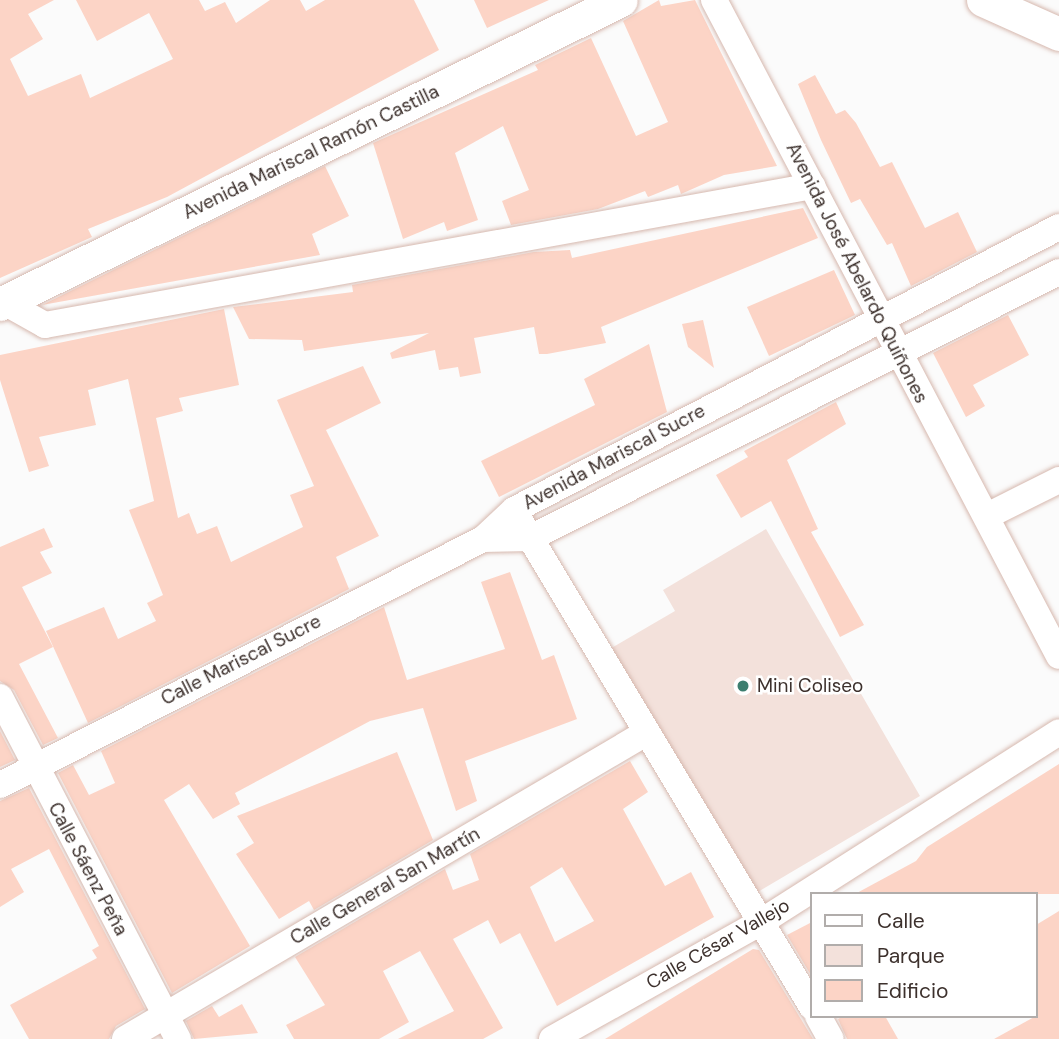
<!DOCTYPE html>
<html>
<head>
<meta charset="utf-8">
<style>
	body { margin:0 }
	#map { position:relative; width:1059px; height:1039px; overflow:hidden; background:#fbfbfb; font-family:"DM Sans",sans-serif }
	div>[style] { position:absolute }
	.green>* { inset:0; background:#f3e1db }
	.building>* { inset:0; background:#fcd4c6 }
	.roads { filter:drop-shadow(0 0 2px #d6b8ae) drop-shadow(0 0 2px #d6b8ae) }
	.minor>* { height:26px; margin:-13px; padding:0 13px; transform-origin:13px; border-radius:13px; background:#fff }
	.tertiary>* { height:33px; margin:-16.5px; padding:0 16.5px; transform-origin:16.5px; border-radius:16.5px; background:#fff }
	.dots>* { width:19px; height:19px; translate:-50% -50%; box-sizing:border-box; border:4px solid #fff; border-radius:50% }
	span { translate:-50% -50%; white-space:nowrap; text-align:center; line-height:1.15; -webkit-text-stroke:5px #fff; paint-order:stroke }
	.street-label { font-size:19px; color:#3d312d }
	.poi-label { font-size:19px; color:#3d312d }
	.left { translate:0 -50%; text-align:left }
	.legend { position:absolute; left:810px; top:892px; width:228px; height:126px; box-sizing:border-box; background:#fff; border:2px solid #b1adab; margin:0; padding:9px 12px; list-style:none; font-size:21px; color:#3d312d }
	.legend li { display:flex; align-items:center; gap:14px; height:35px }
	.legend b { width:35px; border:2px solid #b1adab }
</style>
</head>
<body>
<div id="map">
	<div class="green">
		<i style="clip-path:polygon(766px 529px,920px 796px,751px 896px,608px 650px,675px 611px,663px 590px)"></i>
	</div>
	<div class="building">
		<i style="clip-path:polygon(0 0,54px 0,28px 14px,43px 39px,10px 59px,28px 96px,81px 74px,90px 98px,173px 59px,149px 13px,97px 41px,76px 0,199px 0,205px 11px,225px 2px,236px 23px,270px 0,300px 0,306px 11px,325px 0,414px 0,439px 50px,167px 197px,88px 229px,92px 237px,0 278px)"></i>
		<i style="clip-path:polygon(474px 0,549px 0,487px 28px)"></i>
		<i style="clip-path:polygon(659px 0,661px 6px,695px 0,777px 166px,724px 175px,681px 194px,678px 185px,648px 197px,645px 191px,598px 209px,511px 225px,502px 201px,529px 190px,503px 126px,455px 153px,478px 220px,447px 231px,444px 222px,403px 239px,373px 143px,538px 70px,535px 65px,591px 38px,636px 136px,668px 122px,623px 21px)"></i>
		<i style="clip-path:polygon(815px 75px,836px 114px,845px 110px,856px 123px,880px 167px,892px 162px,925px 228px,958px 212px,977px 252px,911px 286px,892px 243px,887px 245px,860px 199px,851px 203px,821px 140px,798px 84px)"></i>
		<i style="clip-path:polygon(325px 166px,349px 216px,312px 234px,320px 255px,42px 305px)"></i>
		<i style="clip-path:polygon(803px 208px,818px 238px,601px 327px,606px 343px,547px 354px,539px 354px,534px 327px,474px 338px,481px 373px,460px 377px,458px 367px,439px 370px,435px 350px,392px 359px,390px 353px,429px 333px,304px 351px,302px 340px,249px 339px,233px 307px,353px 292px,352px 285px,534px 252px,570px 250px,572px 258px)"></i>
		<i style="clip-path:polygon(834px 270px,855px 315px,769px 356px,747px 307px)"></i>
		<i style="clip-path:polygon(224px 309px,239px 385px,179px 398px,183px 411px,156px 418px,178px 518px,189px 513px,197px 534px,217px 526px,231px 562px,303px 527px,290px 495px,314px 486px,277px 400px,363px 366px,381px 403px,326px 430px,379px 536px,336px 557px,349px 589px,88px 723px,46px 631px,104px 607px,118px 639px,156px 621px,147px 603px,163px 595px,129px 510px,154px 501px,128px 379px,88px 390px,96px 425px,39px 437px,49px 466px,29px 472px,0 380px,0 355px)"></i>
		<i style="clip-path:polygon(1008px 315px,1029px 355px,973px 385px,985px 406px,966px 417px,933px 353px)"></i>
		<i style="clip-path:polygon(703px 320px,714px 368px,688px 347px,682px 324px)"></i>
		<i style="clip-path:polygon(649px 344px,667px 412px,499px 497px,481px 461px,595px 405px,584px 379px)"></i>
		<i style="clip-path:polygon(836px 402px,846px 424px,787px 460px,818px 529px,811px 532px,864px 625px,840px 637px,771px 501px,741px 518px,716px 475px,748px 457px,744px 451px)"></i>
		<i style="clip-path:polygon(44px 528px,53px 547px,40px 552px,52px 573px,22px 587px,53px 647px,19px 664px,58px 738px,43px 745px,14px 690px,0 681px,0 547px)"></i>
		<i style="clip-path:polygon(510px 572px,542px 660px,554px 655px,577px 719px,465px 761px,477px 801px,456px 811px,423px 708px,370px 721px,235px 793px,240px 804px,213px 819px,189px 784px,164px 800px,250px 946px,172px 993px,58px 773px,73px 765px,89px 795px,115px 783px,101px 751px,384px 607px,407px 680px,505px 649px,481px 582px)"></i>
		<i style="clip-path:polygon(0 731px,15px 760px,0 767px)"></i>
		<i style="clip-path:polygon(397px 752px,433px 840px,314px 910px,309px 901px,279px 919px,236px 854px,254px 843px,237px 816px)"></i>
		<i style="clip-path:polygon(evenodd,630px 761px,648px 792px,623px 809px,665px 886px,691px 872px,714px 917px,557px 1006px,520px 933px,500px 944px,488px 920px,453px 939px,503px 1028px,483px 1039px,398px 1039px,454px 1011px,420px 951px,383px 971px,409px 1022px,379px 1039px,294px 1039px,286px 1025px,325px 1005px,295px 957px,445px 869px,453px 890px,479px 880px,470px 854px,630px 761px,562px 867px,594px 921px,555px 942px,530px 887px,562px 867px)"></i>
		<i style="clip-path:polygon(1059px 764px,1059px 894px,855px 894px,916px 861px,927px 847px)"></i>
		<i style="clip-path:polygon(29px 788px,145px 1009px,116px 1026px,109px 1039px,29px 1039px,10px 1005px,97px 958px,92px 950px,99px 946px,49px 849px,11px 869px,24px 892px,0 907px,0 801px)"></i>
		<i style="clip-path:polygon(1059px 911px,1059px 1039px,994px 1039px,1036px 1016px,1036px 925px)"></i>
		<i style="clip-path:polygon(812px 922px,812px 977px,787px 935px)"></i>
		<i style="clip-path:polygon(753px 949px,759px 950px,813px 1039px,605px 1039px)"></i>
		<i style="clip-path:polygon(242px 1004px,258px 1033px,194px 1039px,186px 1021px,212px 1006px,219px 1017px)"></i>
		<i style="clip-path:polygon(844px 1016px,885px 1016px,898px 1039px,847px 1039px,838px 1019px)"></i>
	</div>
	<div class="roads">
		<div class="minor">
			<i style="left:714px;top:0;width:741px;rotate:62.26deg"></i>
			<i style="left:4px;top:302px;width:47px;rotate:29.3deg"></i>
			<i style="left:45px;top:325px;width:780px;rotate:-10.26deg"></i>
			<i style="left:989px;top:515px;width:78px;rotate:-26.6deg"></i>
			<i style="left:522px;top:524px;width:563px;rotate:59.02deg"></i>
			<i style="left:483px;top:539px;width:47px;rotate:-1.2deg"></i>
			<i style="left:530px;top:538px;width:592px;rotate:-26.69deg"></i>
			<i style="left:0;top:697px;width:386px;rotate:62.5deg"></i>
			<i style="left:0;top:785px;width:542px;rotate:-26.99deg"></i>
			<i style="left:483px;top:539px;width:42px;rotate:-43.1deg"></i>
			<i style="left:514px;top:510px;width:614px;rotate:-27.44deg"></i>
			<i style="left:818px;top:1016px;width:26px;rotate:61deg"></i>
			<i style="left:125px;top:1039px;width:604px;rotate:-30.43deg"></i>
			<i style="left:552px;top:1039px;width:240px;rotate:-29.2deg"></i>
			<i style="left:761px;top:922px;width:353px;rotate:-32.5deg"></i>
		</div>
		<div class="tertiary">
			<i style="left:983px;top:0;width:83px;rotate:24.1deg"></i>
			<i style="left:0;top:304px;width:691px;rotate:-26.08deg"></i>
		</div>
	</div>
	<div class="dots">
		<i style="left:743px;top:686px;background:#3c7e6f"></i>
	</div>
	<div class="street-label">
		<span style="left:311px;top:152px;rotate:-26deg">Avenida Mariscal Ramón Castilla</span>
		<span style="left:857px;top:273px;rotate:63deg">Avenida José Abelardo Quiñones</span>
		<span style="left:614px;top:457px;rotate:-28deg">Avenida Mariscal Sucre</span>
		<span style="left:241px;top:660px;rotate:-27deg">Calle Mariscal Sucre</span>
		<span style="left:88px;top:869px;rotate:62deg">Calle Sáenz Peña</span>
		<span style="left:385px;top:886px;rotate:-30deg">Calle General San Martín</span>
		<span style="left:718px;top:944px;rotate:-30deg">Calle César Vallejo</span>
	</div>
	<div class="poi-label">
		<span class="left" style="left:757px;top:686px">Mini Coliseo</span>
	</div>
	<ul class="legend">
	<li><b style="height:9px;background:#fff"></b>Calle</li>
	<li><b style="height:19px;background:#f3e1db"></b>Parque</li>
	<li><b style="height:19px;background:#fcd4c6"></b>Edificio</li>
	</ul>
</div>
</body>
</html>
